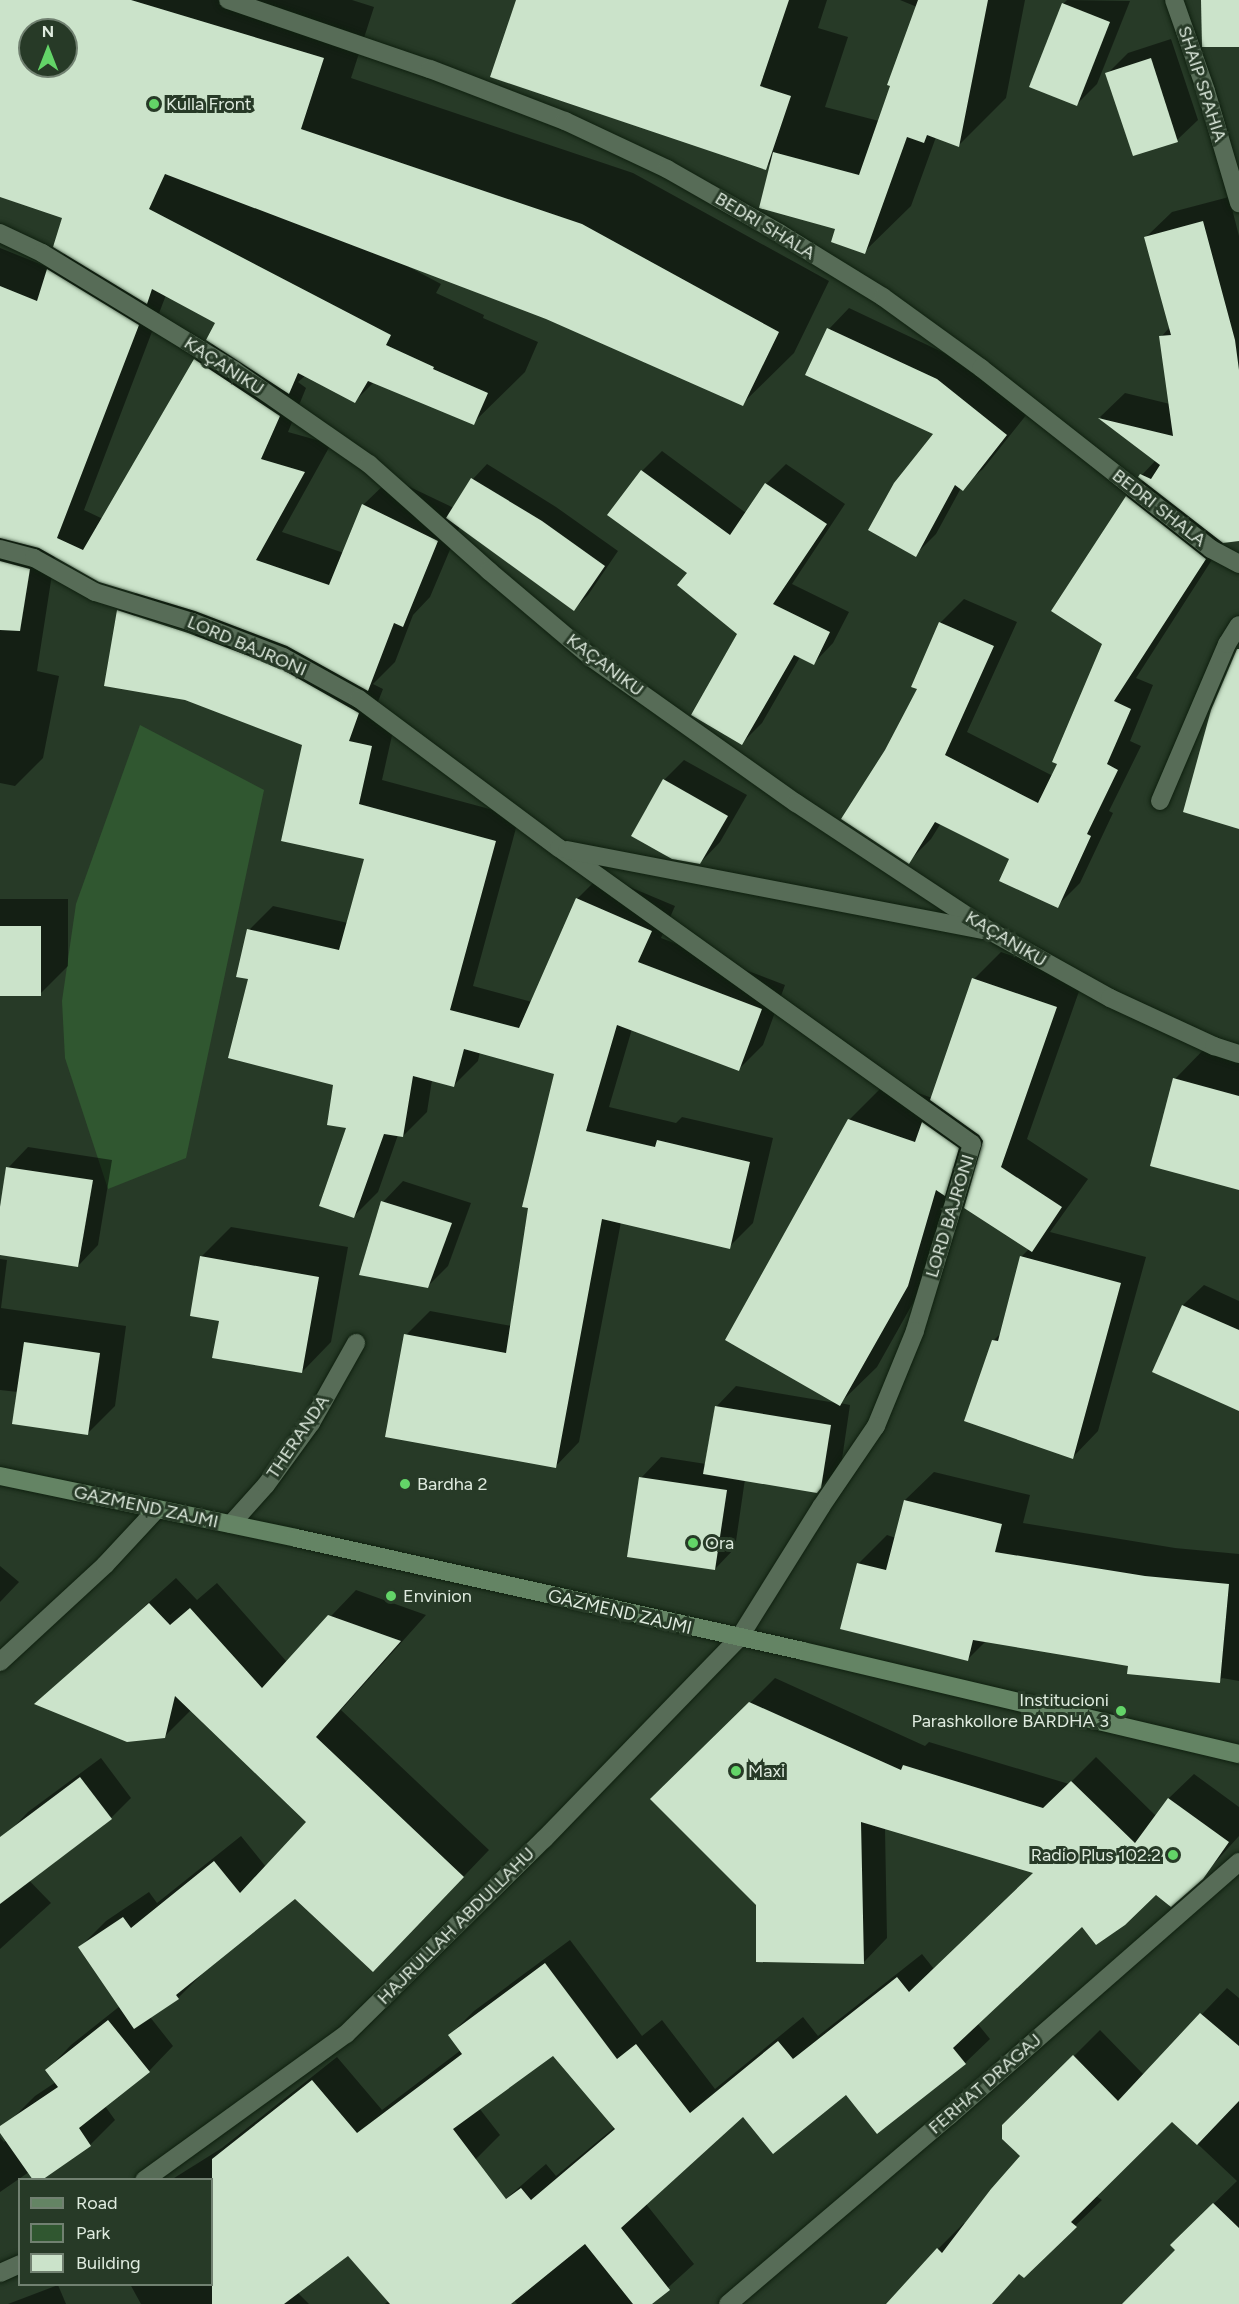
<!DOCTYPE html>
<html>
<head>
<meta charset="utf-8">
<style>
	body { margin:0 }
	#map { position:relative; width:1239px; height:2304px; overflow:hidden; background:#273a27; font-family:Figtree,sans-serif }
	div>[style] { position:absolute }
	.green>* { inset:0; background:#305730 }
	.shadow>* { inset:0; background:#0007 }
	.building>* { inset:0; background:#cbe3ca }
	.roads { filter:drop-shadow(0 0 2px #0f200f) drop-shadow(0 0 2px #0f200f) }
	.street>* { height:18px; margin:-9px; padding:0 9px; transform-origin:9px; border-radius:9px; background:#576c57 }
	.secondary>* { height:18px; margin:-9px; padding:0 9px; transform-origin:9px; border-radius:9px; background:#648464 }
	.dots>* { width:16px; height:16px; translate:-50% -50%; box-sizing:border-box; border:3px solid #273a27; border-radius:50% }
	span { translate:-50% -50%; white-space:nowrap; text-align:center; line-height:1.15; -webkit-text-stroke:6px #273a27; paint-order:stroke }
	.street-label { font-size:18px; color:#dfebdf }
	.poi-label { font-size:18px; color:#dfebdf }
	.left { translate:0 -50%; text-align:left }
	.right { translate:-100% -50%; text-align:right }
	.legend { position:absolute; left:18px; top:2178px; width:195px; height:108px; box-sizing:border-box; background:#273a27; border:2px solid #718171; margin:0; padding:8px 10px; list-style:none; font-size:18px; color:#dfebdf }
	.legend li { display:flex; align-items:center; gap:12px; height:30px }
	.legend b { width:30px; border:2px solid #718171 }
	.north { position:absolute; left:18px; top:18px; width:60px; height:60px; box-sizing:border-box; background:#273a27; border:2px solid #718171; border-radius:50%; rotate:0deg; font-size:16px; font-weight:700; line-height:24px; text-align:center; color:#dfebdf }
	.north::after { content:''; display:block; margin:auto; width:21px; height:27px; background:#63d468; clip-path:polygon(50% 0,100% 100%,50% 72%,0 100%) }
</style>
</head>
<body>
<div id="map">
	<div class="green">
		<i style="clip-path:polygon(140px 725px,264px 790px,186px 1158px,108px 1189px,65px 1058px,62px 1001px,76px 904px)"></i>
	</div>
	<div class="shadow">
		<i style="clip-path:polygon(evenodd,0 0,352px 0,374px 7px,351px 78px,633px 173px,829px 281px,794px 353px,742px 404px,546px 317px,410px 265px,409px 267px,441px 284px,436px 293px,484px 315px,483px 318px,538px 342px,525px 372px,473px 423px,374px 382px,355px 401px,305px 376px,298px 382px,306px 388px,288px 432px,331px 444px,282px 532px,344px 553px,363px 505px,391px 478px,454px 508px,473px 479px,487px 464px,556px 507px,618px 551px,588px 595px,574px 609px,460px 526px,430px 597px,413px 615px,395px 662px,373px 684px,383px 689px,372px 717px,395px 722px,382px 780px,519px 817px,473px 986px,532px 1002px,577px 899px,601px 875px,675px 906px,661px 938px,785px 985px,763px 1045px,739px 1069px,632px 1029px,609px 1107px,676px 1123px,682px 1117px,773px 1138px,753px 1223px,729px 1247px,621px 1222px,579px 1442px,555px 1467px,406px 1335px,430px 1311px,512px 1326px,556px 1073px,480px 1052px,478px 1061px,454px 1085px,432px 1080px,427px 1112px,403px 1136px,398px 1135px,378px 1192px,354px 1216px,348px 1127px,335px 1084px,250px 978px,249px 930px,273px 906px,348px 923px,366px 858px,304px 744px,118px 611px,137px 592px,55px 555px,37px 671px,59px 676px,43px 758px,15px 786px,0 783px,0 248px,50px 268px,66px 252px,64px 217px,0 195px,0 0,30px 30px,66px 30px,66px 66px,30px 66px,30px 30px,0 0,166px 295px,217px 323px,213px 343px,196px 360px,103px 519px,84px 510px,166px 295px,0 0,135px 615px,196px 633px,195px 636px,135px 618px,135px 615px)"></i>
		<i style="clip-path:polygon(517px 0,827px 0,818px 28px,848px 37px,825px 107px,879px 121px,917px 7px,900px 0,1025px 0,1006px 98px,959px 145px,936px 137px,911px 206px,864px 252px,772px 161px,765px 168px)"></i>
		<i style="clip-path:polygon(1067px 0,1130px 1px,1097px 84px,1077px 104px,1063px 4px)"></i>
		<i style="clip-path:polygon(1171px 39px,1198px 120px,1177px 140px,1107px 74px,1128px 53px)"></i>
		<i style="clip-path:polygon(1229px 197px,1239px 236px,1239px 539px,1224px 541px,1136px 678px,1153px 685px,1130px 741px,1141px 746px,1109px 811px,1113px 813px,1080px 883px,1057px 906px,1011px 858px,941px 823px,931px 839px,908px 862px,886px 751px,919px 688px,913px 686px,941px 622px,964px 599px,1017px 622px,967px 732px,1053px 776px,1104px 644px,1127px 497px,1144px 480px,1140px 477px,1156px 460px,1100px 417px,1125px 393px,1170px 404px,1161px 337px,1170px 327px,1146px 237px,1172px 212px)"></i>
		<i style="clip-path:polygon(849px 308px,957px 359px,1027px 414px,983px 469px,961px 488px,936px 534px,915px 555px,935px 434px,829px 329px)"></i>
		<i style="clip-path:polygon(662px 451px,746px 513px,766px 484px,786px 464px,845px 504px,792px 584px,849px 612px,833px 643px,814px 663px,800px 657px,762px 723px,742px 743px,739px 634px,689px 573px,642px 471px)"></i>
		<i style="clip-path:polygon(684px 760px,747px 795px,720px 842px,700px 863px,664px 780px)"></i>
		<i style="clip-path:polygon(0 899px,68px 899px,68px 966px,40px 994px,0 994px)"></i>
		<i style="clip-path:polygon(1001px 952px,1083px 980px,1027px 1139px,1088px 1179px,1050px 1232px,1146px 1257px,1098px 1431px,1073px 1457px,994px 1340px,1001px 1333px,1022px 1256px,1030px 1248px,980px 1158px,967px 1171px,945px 1246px,877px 1367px,840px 1403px,850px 1405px,841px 1466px,817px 1491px,745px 1479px,735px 1548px,715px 1569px,641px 1478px,661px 1457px,706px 1464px,716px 1407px,736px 1386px,836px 1403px,849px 1120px,887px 1082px,932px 1098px,974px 979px)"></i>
		<i style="clip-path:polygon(1211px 1042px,1239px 1050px,1239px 1188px,1175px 1079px)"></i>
		<i style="clip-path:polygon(28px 1147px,112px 1160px,98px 1245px,78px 1266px,0 1253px,0 1217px,8px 1168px)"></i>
		<i style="clip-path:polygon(403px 1181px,471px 1203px,448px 1266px,428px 1286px,383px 1202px)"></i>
		<i style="clip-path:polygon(231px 1227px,348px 1247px,331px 1342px,302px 1372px,220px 1320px,201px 1257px)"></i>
		<i style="clip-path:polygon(0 1259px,7px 1260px,1px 1308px,126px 1326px,115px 1406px,87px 1434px,18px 1392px,0 1390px)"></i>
		<i style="clip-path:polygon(1204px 1285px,1239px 1301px,1239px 1402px,1154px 1372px,1183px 1305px)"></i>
		<i style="clip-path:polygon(934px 1472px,1030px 1495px,1023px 1523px,1175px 1548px,1239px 1554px,1239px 1681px,1222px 1678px,1219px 1681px,986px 1641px,968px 1659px,858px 1564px,887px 1535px,896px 1538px,905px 1500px)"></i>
		<i style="clip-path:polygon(0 1566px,19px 1582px,0 1602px)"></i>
		<i style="clip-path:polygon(176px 1578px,197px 1600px,217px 1583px,287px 1662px,356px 1590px,426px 1615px,341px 1710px,489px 1850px,399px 1944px,295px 1897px,204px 1972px,178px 1998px,150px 2017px,173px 2046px,149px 2071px,105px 2106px,115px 2120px,90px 2145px,29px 2172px,0 2192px,0 2137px,4px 2142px,18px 2132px,10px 2121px,35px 2096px,56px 2082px,47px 2070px,71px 2045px,120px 2006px,80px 1947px,106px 1921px,149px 1892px,157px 1903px,241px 1836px,266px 1867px,308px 1822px,191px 1710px,165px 1736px,36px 1704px)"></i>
		<i style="clip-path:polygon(775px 1678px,925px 1746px,929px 1742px,1069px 1784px,1096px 1757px,1156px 1816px,1169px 1798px,1194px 1774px,1239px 1807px,1239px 1836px,1201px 1878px,1156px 1893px,1082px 1925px,977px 2023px,990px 2039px,965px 2063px,878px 2132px,846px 2092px,743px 2115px,646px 2204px,694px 2264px,650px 2304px,517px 2304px,503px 2287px,484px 2304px,385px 2304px,546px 2164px,556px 2176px,615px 2127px,553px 2054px,479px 2108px,500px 2135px,476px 2159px,297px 2292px,309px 2304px,141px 2304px,130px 2284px,212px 2284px,212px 2180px,171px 2180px,222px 2148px,337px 2057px,382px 2110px,461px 2050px,450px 2035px,474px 2011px,570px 1940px,642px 2036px,662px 2020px,715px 2089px,803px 2017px,818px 2036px,922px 1954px,934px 1969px,1035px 1872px,885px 1828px,887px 1938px,863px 1963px,758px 1905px,653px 1799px)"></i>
		<i style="clip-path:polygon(101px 1758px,131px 1798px,111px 1818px,8px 1833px,28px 1812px)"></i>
		<i style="clip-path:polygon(17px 1868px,51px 1903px,0 1949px,0 1879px)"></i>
		<i style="clip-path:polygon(1227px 1988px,1239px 1998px,1239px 2304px,1124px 2304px,1177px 2250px,1198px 2219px,1237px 2181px,1172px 2120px,1096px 2196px,1102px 2200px,1023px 2276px,1020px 2273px,992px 2304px,888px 2304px,938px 2249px,964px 2223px,966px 2225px,1022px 2156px,1004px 2126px,1100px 2030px,1144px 2075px)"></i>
		<i style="clip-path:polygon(58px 2285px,66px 2304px,8px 2304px)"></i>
	</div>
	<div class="building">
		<i style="clip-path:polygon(evenodd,0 0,131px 0,324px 58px,301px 129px,582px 224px,779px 332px,743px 406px,546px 319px,165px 174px,149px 209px,391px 335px,386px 345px,434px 367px,433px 369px,488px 393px,474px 425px,368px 381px,355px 403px,298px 373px,289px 394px,206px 340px,215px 323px,152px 289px,147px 304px,53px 247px,62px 218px,0 197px,0 0,30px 30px,66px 30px,66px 66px,30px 66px,30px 30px)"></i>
		<i style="clip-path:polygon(516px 0,789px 0,760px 86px,791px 96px,766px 170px,490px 77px)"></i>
		<i style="clip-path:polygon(918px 0,988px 0,959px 147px,927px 135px,924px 143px,907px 137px,865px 254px,831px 242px,835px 229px,759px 208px,773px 152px,859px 175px,890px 86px,887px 85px)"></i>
		<i style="clip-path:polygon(1201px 0,1239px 0,1239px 47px,1202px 47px)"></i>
		<i style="clip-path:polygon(1062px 3px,1110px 22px,1077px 106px,1029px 87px)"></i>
		<i style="clip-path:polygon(1151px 58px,1178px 142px,1133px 156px,1105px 73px)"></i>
		<i style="clip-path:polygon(1203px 221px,1235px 340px,1239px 370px,1239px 541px,1223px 543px,1138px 477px,1140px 474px,1151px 479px,1160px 465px,1098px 418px,1173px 436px,1159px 336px,1171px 335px,1144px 237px)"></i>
		<i style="clip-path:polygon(47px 269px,139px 325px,57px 538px,83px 550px,194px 359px,280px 416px,261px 459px,305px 472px,256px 560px,329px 585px,362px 504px,438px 541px,403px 627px,394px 623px,368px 691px,287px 646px,195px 611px,99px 582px,39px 548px,0 538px,0 286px,37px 301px)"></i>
		<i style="clip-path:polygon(827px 328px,937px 379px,1007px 435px,963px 491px,955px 485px,916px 557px,868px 530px,894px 483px,933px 434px,805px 375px)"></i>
		<i style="clip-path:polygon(641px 470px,730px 535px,765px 483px,827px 524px,773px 604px,830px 632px,814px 665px,794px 655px,742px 745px,691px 715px,737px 634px,677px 585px,687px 573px,607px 515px)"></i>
		<i style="clip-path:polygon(471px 478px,542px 521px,605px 566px,574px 611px,446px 518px)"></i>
		<i style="clip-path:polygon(1126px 496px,1206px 559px,1114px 701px,1131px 709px,1107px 764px,1118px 770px,1087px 834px,1091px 836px,1058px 908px,999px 881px,1009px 859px,935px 822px,909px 864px,841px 819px,885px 750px,917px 689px,911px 687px,939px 622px,994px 646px,945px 755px,1038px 803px,1057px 764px,1052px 762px,1102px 644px,1051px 611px)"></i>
		<i style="clip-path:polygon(0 561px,30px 569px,20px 631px,0 630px)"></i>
		<i style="clip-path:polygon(117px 610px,188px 633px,278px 667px,359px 713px,349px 741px,372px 746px,359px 804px,496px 841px,450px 1010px,519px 1028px,576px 898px,652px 931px,638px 962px,762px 1009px,739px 1071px,617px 1025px,586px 1131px,655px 1147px,657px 1140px,750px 1162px,730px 1249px,602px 1219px,556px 1468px,385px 1437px,404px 1334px,506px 1353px,528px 1208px,522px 1207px,554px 1074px,464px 1049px,454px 1087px,413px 1076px,403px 1137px,384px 1134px,354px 1218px,319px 1206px,346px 1128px,327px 1125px,333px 1085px,228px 1058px,248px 979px,236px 977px,247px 929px,339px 950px,364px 859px,281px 841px,302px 745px,185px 700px,104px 686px)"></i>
		<i style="clip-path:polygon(1237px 649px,1239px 649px,1239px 829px,1183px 812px,1211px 710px)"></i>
		<i style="clip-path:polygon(663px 779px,728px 816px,700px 864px,672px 859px,631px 836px)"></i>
		<i style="clip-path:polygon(0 926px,41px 926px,41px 996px,0 996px)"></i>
		<i style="clip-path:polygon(972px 978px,1057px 1007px,1001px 1167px,1062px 1207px,1032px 1252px,964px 1208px,983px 1141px,979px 1135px,930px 1100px)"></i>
		<i style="clip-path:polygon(1173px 1078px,1239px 1096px,1239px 1190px,1150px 1166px)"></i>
		<i style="clip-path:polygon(848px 1119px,915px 1142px,922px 1122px,959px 1148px,945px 1196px,936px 1190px,908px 1286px,840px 1406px,725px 1340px)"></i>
		<i style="clip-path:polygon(6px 1167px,93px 1180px,78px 1267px,0 1255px,0 1207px)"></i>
		<i style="clip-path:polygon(381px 1201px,452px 1223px,428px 1288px,359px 1275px)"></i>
		<i style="clip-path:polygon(200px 1256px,319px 1277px,302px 1373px,212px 1358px,219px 1321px,190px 1316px)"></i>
		<i style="clip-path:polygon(1020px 1256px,1121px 1283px,1073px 1459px,964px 1421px,992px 1340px,998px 1341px)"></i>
		<i style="clip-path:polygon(1182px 1305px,1239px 1330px,1239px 1411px,1152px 1372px)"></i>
		<i style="clip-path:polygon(24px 1342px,100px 1353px,88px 1435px,12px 1424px)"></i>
		<i style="clip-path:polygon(715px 1406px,831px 1425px,821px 1488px,817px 1493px,703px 1474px)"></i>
		<i style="clip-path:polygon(639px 1477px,727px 1490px,715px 1570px,627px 1557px)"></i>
		<i style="clip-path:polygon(904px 1500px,1002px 1524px,995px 1552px,1145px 1576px,1229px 1584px,1220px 1683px,1127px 1674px,1128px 1666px,973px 1640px,968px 1661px,840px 1629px,857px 1563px,886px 1570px)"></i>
		<i style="clip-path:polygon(149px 1603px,170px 1625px,190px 1608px,262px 1688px,328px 1615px,401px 1641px,316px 1737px,464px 1877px,373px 1972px,295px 1899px,176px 1995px,179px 1999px,134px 2029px,78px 1947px,123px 1917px,131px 1928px,214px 1861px,240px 1893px,306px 1822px,175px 1696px,165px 1738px,127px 1742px,34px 1704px)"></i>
		<i style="clip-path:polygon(evenodd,749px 1702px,901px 1770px,903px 1765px,1043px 1808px,1071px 1781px,1135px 1843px,1168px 1798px,1229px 1842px,1203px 1879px,1171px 1907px,1156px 1895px,1125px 1925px,1096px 1945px,1082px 1927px,953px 2048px,966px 2064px,877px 2134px,846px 2095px,773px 2154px,743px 2117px,621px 2228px,670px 2290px,652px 2304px,633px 2304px,585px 2244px,511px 2304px,390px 2304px,348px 2256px,284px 2304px,212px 2304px,212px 2159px,312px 2080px,357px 2133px,462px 2054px,448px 2035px,545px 1963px,617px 2059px,636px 2044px,690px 2113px,778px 2041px,793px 2059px,897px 1977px,909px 1992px,1033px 1873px,861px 1822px,864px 1964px,756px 1962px,756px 1905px,650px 1799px,749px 1702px,553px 2056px,615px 2129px,531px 2200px,521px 2188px,506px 2199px,453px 2129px,553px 2056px)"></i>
		<i style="clip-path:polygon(80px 1777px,112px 1819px,0 1904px,0 1837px)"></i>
		<i style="clip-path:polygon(1200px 2013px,1239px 2046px,1239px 2101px,1197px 2145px,1172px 2122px,1071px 2222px,1077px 2227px,1024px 2278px,1019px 2274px,992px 2304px,886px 2304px,937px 2248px,942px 2253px,991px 2189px,1020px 2156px,1002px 2139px,1002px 2125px,1073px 2055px,1118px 2101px)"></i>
		<i style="clip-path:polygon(108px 2020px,150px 2072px,79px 2128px,91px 2146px,42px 2180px,33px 2180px,0 2133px,0 2126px,58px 2087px,45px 2070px)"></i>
		<i style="clip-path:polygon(1213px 2203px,1239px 2228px,1239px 2304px,1122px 2304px,1175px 2250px,1170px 2245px)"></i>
	</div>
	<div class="roads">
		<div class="street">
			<i style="left:228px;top:0;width:213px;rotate:18.9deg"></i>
			<i style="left:430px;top:69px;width:145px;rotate:21.1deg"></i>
			<i style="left:565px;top:121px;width:113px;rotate:25.2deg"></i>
			<i style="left:667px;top:169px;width:129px;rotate:29.7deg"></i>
			<i style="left:779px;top:233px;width:122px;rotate:31.6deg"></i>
			<i style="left:883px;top:297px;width:121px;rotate:35.9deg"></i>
			<i style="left:981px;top:368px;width:293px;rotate:38.2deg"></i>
			<i style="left:1211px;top:549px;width:32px;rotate:28deg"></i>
			<i style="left:1174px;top:0;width:96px;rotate:70.6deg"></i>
			<i style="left:1206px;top:91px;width:117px;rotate:73.6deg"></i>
			<i style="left:0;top:233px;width:47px;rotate:25.5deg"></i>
			<i style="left:42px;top:253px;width:226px;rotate:31.4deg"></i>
			<i style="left:235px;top:371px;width:163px;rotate:34.8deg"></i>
			<i style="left:369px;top:464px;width:161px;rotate:41.7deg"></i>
			<i style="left:489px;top:571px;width:136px;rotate:40.2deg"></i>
			<i style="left:593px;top:659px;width:249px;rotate:35.4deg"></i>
			<i style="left:796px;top:803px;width:232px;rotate:33.4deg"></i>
			<i style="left:990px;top:931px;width:137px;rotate:29.2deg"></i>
			<i style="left:1110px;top:998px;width:115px;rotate:24.8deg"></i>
			<i style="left:1214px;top:1046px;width:26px;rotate:18deg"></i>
			<i style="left:0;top:549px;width:35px;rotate:15deg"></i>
			<i style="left:34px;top:558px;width:70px;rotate:29.1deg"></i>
			<i style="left:95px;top:592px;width:102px;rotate:17.2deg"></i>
			<i style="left:192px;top:622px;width:97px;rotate:21deg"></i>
			<i style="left:283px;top:657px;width:87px;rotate:28.9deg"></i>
			<i style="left:359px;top:699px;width:249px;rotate:36.7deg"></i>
			<i style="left:559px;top:848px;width:508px;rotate:35.63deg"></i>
			<i style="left:972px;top:1144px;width:195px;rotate:107deg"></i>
			<i style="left:915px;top:1331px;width:103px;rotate:112.3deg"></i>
			<i style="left:876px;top:1426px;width:98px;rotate:124.2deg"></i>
			<i style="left:821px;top:1507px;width:155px;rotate:122deg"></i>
			<i style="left:739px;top:1638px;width:280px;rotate:134.1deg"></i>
			<i style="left:544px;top:1839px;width:278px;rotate:135.4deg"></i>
			<i style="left:346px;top:2034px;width:249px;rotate:144.1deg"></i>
			<i style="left:1160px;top:801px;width:171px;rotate:-66.9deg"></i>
			<i style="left:1227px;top:644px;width:22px;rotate:-58deg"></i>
			<i style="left:567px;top:850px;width:423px;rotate:10.9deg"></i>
			<i style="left:231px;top:1524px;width:52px;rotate:-48.1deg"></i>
			<i style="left:266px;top:1485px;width:77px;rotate:-54deg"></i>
			<i style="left:311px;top:1423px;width:92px;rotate:-60.6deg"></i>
			<i style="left:0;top:1662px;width:143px;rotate:-42.7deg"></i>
			<i style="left:105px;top:1565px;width:76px;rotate:-47.1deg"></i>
			<i style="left:0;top:2273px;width:22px;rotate:-24deg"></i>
			<i style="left:728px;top:2304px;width:290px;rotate:-40.4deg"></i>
			<i style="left:949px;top:2116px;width:386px;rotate:-41.2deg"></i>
		</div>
		<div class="secondary">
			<i style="left:0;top:1476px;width:302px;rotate:11.8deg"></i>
			<i style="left:296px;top:1538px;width:519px;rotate:12.56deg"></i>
			<i style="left:803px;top:1651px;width:448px;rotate:13.3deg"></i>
		</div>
	</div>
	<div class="dots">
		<i style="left:154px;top:104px;background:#63d468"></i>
		<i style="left:405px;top:1484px;background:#63d468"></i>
		<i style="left:693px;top:1543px;background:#63d468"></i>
		<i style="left:391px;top:1596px;background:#63d468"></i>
		<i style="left:1121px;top:1711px;background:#63d468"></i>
		<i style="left:736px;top:1771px;background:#63d468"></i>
		<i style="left:1173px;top:1855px;background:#63d468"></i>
	</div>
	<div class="street-label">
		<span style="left:1202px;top:84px;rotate:72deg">SHAIP SPAHIA</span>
		<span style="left:765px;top:226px;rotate:31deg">BEDRI SHALA</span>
		<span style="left:224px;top:366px;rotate:33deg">KAÇANIKU</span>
		<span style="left:1159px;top:508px;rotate:38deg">BEDRI SHALA</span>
		<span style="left:247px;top:646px;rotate:23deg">LORD BAJRONI</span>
		<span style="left:605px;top:665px;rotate:37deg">KAÇANIKU</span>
		<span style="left:1006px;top:939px;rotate:31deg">KAÇANIKU</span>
		<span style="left:950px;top:1216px;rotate:-73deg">LORD BAJRONI</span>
		<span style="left:298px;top:1437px;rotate:-56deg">THERANDA</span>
		<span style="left:146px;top:1507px;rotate:12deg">GAZMEND ZAJMI</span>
		<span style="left:620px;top:1612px;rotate:13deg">GAZMEND ZAJMI</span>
		<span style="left:456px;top:1926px;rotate:-45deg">HAJRULLAH ABDULLAHU</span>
		<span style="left:985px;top:2084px;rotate:-41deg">FERHAT DRAGAJ</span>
	</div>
	<div class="poi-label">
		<span class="left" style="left:166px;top:104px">Kulla Front</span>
		<span class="left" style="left:417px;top:1484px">Bardha 2</span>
		<span class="left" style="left:705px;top:1543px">Ora</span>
		<span class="left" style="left:403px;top:1596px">Envinion</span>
		<span class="right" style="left:1109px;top:1711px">Institucioni<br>Parashkollore BARDHA 3</span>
		<span class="left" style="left:748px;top:1771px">Maxi</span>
		<span class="right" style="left:1161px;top:1855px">Radio Plus 102.2</span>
	</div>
	<ul class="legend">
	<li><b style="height:8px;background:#648464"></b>Road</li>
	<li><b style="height:16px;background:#305730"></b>Park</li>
	<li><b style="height:16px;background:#cbe3ca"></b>Building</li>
	</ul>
	<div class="north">N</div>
</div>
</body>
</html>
